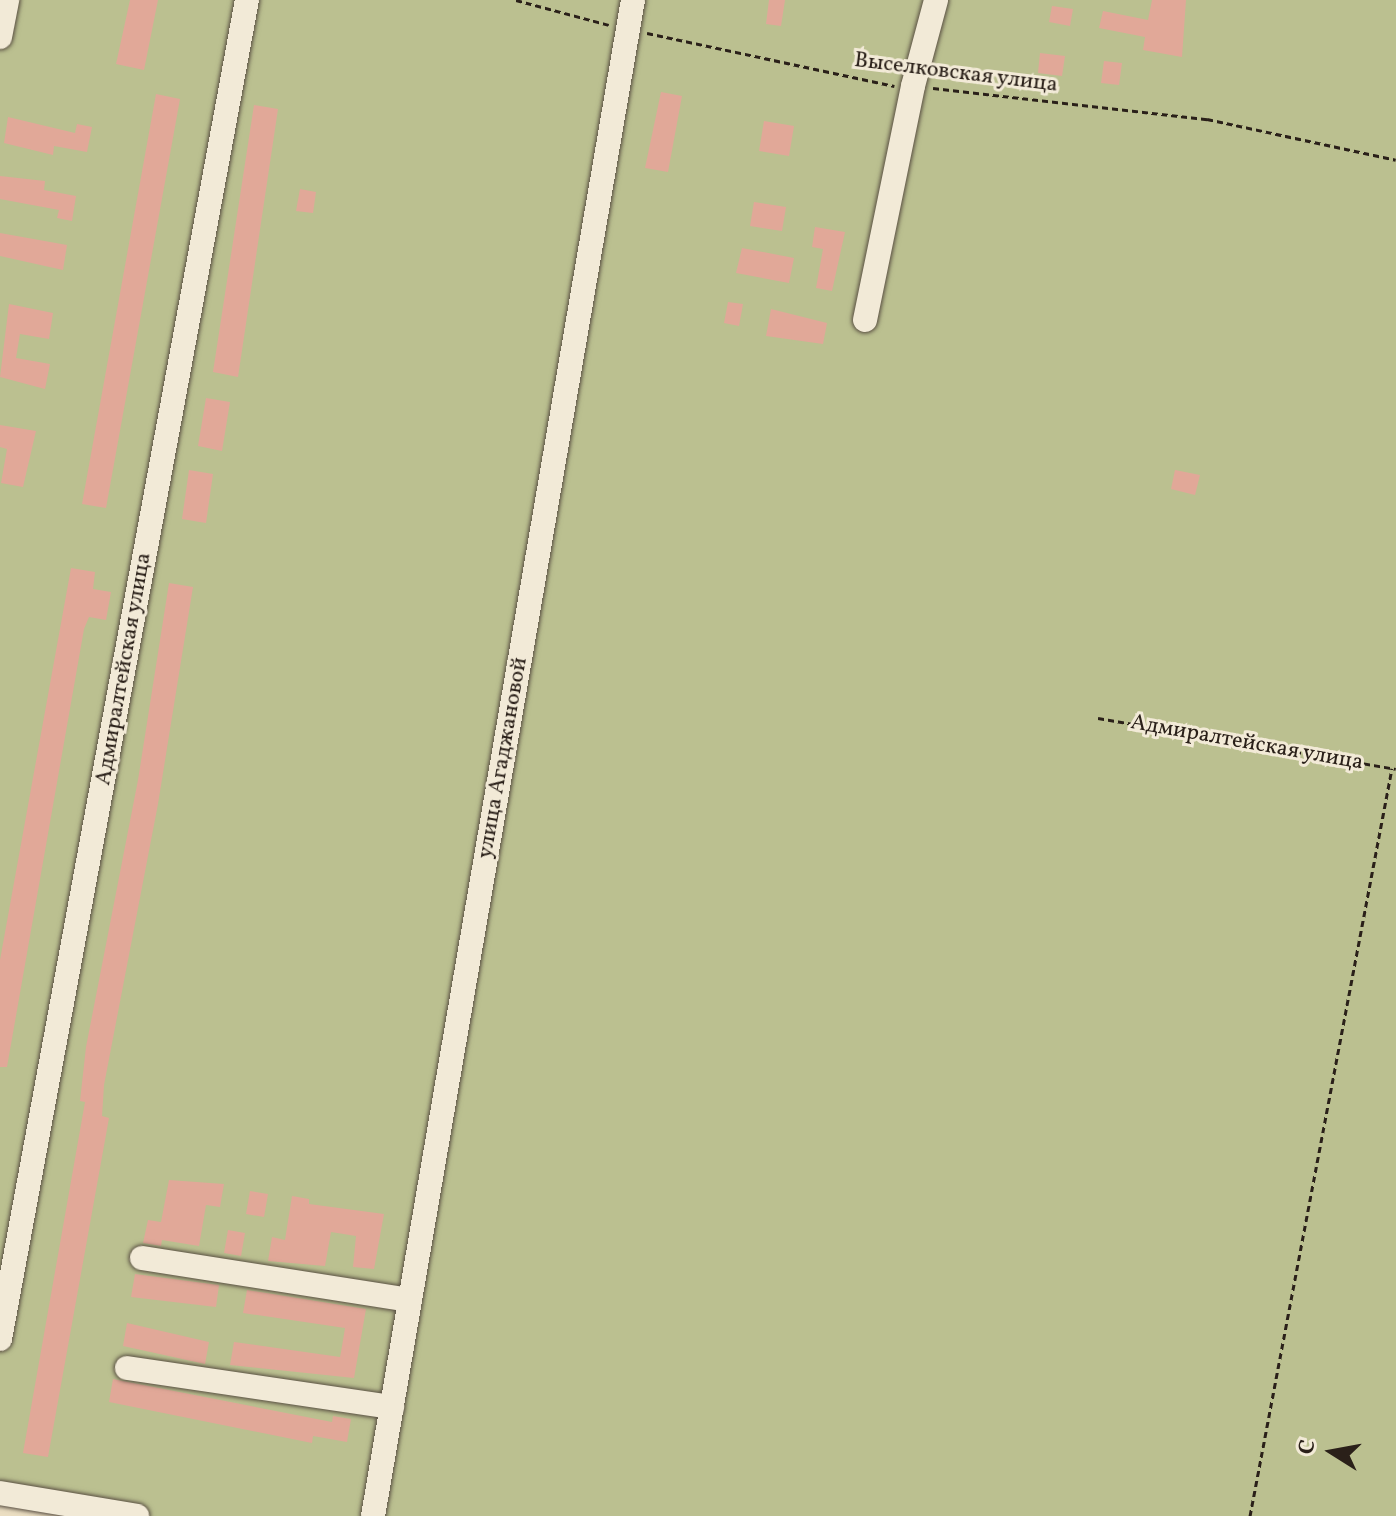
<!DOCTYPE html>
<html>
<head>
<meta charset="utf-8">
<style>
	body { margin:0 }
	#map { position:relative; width:1396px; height:1516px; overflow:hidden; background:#ebdec2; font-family:Vollkorn,serif }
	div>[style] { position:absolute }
	.green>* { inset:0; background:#bbc090 }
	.building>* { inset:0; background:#e1a898 }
	.path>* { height:3px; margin-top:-1.5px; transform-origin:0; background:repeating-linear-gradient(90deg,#2a2019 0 6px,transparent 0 10px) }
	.roads { filter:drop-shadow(0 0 2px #5a5043) drop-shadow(0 0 2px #5a5043) }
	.minor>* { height:24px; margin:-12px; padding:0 12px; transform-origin:12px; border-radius:12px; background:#f2ead7 }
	span { translate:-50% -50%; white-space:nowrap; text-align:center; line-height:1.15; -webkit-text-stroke:6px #f2ead7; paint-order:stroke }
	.street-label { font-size:22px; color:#2a2019 }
	.north { position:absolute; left:1292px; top:1412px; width:80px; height:80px; -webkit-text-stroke:6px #f2ead7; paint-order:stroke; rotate:281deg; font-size:22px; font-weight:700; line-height:32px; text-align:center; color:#2a2019 }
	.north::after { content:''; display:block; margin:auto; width:28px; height:36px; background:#2a2019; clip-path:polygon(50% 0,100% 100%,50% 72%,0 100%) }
</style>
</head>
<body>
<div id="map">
	<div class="green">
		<i style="clip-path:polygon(0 0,1396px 0,1396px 1516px,139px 1516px,0 1493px)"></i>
	</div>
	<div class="building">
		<i style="clip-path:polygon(130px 0,158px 0,144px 70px,116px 64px)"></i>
		<i style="clip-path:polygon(769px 0,785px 0,781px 26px,766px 24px)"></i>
		<i style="clip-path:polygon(1152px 0,1186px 0,1182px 57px,1143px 50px,1145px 37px,1099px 28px,1103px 11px,1148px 20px)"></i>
		<i style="clip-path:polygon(1052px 6px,1073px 9px,1070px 26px,1049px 22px)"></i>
		<i style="clip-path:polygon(1040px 53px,1065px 56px,1062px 76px,1038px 73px)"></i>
		<i style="clip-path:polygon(1104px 61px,1122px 63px,1119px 85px,1101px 83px)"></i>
		<i style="clip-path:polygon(661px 92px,682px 96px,668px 172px,645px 168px)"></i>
		<i style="clip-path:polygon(156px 94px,180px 99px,106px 508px,82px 504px)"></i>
		<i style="clip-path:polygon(254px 105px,278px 109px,238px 377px,213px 372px)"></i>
		<i style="clip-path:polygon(8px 117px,75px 133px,77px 124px,92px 127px,87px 152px,54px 146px,53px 155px,4px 143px)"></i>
		<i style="clip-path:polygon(764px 121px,794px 126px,789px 156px,759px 151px)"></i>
		<i style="clip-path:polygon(0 176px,45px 181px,44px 190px,76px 196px,72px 221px,57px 218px,59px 210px,0 199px)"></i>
		<i style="clip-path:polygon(300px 189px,316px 192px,313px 213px,296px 211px)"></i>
		<i style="clip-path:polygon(754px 202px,786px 207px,782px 231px,750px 226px)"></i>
		<i style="clip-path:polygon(815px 227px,845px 232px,832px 291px,816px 288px,823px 249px,812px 247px)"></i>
		<i style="clip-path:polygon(0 233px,67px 245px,63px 270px,0 256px)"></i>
		<i style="clip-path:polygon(742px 248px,794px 258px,789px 283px,736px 273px)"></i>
		<i style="clip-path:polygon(728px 302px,743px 304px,739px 326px,724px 323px)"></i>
		<i style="clip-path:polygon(9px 304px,53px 313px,49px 339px,20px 334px,16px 358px,50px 364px,45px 389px,0 377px)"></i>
		<i style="clip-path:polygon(771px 309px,827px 323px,823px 344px,766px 336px)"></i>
		<i style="clip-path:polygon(206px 398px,230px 402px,222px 451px,198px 446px)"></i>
		<i style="clip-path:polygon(0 425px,36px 431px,23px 487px,1px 483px,7px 449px,0 447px)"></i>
		<i style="clip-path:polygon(189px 470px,213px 474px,206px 523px,182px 519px)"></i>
		<i style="clip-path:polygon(1175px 470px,1200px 475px,1195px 495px,1171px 489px)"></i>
		<i style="clip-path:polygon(71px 568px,95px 572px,93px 589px,111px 592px,106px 620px,89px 617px,84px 629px,7px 1067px,0 1067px,0 960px)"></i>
		<i style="clip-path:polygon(169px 583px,193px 587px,158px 804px,104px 1085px,102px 1116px,109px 1118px,48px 1457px,23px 1453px,85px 1102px,80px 1101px,86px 1047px,138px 780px)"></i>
		<i style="clip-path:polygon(169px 1180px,224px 1184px,220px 1207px,206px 1205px,199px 1246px,162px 1240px,161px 1246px,143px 1243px,148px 1220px,161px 1222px)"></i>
		<i style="clip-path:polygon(250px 1191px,268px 1194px,264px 1217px,246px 1214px)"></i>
		<i style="clip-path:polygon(292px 1196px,309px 1199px,309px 1204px,384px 1214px,374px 1269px,353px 1267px,356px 1236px,331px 1232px,325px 1266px,268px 1261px,272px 1237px,285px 1240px)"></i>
		<i style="clip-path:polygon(228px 1230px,245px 1233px,241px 1256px,224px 1253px)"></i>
		<i style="clip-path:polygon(135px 1274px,219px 1285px,216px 1307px,131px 1297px)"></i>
		<i style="clip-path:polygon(247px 1290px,366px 1309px,354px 1378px,230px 1365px,234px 1342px,340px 1357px,341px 1352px,345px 1328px,243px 1313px)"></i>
		<i style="clip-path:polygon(127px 1323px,209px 1342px,205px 1364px,123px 1346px)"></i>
		<i style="clip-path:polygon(113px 1379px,332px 1422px,333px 1416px,351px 1419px,347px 1442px,313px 1436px,312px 1443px,109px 1402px)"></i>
	</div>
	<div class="path">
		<i style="left:516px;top:0;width:96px;rotate:15deg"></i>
		<i style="left:647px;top:33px;width:253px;rotate:12.1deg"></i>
		<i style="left:933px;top:88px;width:276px;rotate:6.5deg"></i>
		<i style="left:1207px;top:119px;width:193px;rotate:12.2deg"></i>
		<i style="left:1098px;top:718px;width:302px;rotate:9.7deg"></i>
		<i style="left:1250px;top:1516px;width:761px;rotate:-79.25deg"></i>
	</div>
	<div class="roads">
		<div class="minor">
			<i style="left:0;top:37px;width:38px;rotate:-79deg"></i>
			<i style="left:865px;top:320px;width:239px;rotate:-78.4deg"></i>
			<i style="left:913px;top:86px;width:89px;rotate:-75deg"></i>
			<i style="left:142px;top:1258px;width:271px;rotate:8.9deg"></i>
			<i style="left:0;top:1339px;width:1362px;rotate:-79.55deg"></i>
			<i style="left:127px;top:1368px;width:268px;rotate:8.4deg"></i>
			<i style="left:0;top:1493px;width:139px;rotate:9.5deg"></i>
			<i style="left:373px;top:1516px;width:1538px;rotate:-80.27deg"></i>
		</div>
	</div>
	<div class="street-label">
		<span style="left:956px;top:73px;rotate:7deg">Выселковская улица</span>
		<span style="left:124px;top:669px;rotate:-80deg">Адмиралтейская улица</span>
		<span style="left:1247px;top:743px;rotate:10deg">Адмиралтейская улица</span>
		<span style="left:503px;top:758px;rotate:-80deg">улица Агаджановой</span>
	</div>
	<div class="north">С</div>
</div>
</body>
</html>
